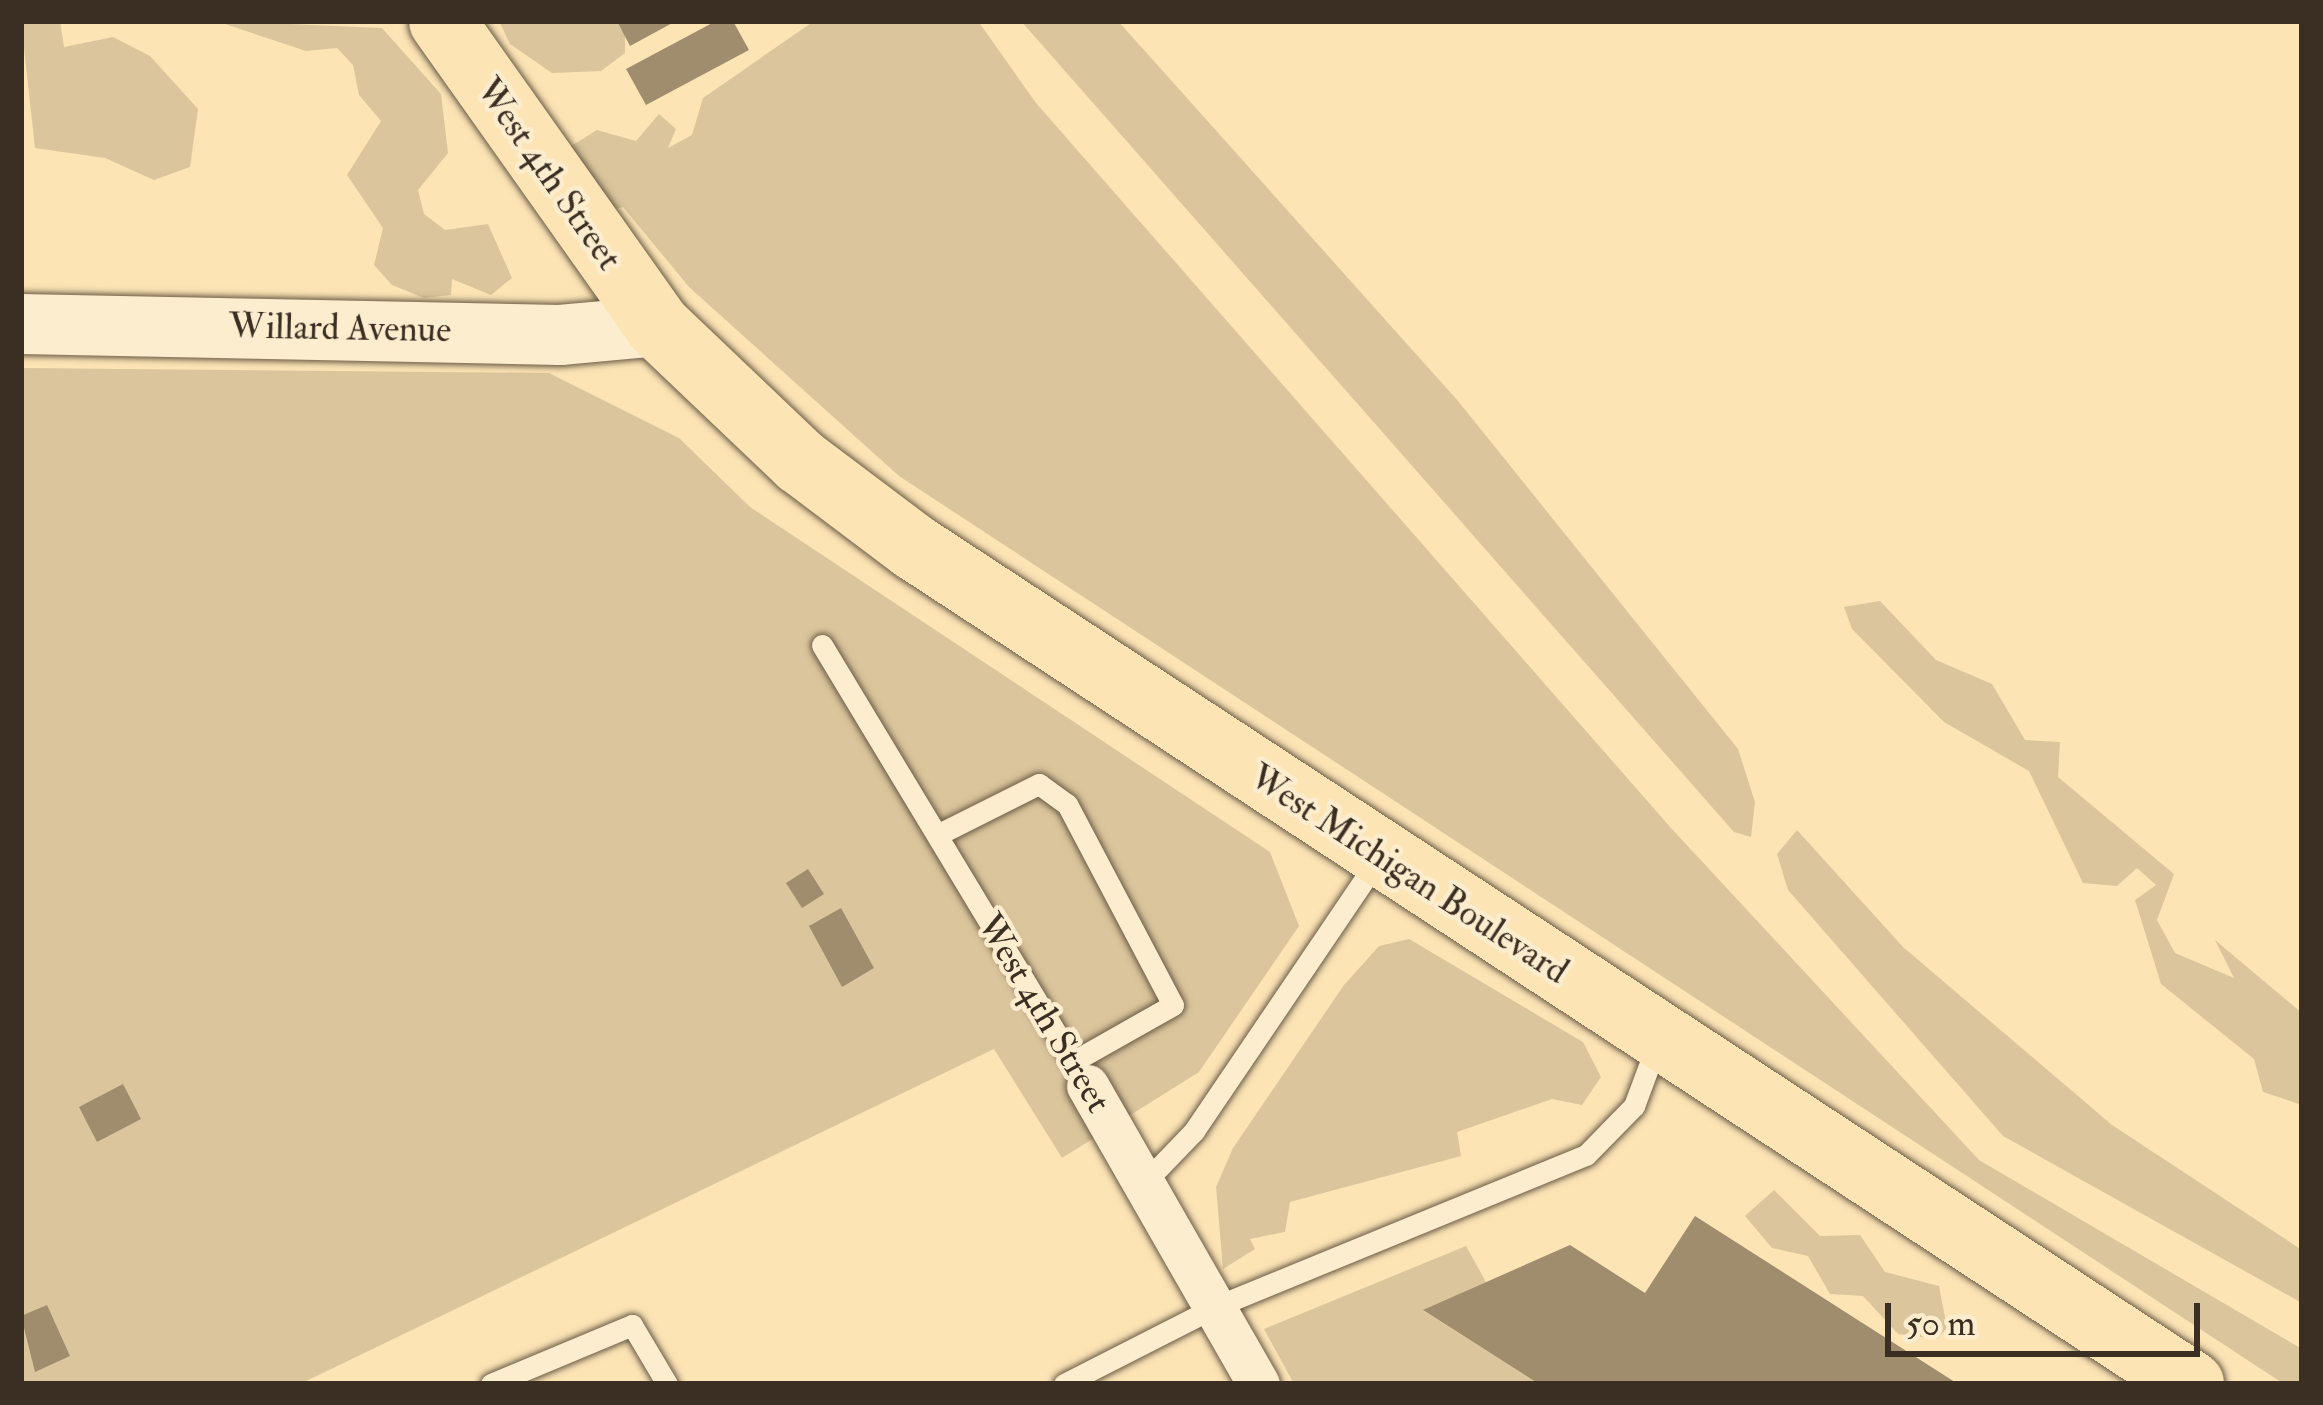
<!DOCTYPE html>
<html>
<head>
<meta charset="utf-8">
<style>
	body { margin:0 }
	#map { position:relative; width:2323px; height:1405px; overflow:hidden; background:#fce4b5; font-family:"IM FELL Double Pica",serif }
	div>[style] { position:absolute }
	.green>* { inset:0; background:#dbc59c }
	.building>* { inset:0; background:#9f8d6e }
	.roads { filter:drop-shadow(0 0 3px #6b5c47) drop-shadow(0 0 3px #6b5c47) }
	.lane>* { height:21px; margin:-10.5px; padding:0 10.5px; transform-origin:10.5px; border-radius:10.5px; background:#fdedcf }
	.street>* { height:42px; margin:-21px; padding:0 21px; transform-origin:21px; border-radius:21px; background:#fdedcf }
	.secondary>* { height:60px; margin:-30px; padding:0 30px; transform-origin:30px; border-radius:30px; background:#fdedcf }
	.primary>* { height:66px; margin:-33px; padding:0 33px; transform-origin:33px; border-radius:33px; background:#fce4b5 }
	span { translate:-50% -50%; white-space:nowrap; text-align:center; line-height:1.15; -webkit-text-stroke:9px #fdedcf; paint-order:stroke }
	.street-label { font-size:36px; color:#3b2e22 }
	.frame { position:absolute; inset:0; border:24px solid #3b2e22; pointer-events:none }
	.scale { position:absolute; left:1885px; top:1303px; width:315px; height:54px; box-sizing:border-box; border:6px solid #3b2e22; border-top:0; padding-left:15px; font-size:36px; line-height:42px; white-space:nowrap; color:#3b2e22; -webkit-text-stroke:9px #fdedcf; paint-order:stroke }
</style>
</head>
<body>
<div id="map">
	<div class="green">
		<i style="clip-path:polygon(21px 21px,60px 21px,64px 47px,113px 37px,150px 56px,198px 109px,190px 167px,154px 180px,105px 158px,35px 148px)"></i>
		<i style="clip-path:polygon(216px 21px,382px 28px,441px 94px,448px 153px,418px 190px,424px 214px,445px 230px,488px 224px,512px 278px,491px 295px,452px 279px,451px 295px,424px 298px,392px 285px,374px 265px,383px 228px,347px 175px,381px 121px,359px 95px,353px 65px,337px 48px,306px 51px)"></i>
		<i style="clip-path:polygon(499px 21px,625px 21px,625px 53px,601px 71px,552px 73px,510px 44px)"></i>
		<i style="clip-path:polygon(814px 21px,978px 21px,1036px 103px,1671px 828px,1979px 1160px,2302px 1349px,2302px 1384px,2284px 1384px,899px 476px,689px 287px,623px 207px,608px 211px,552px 158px,597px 130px,636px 141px,659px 114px,676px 129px,668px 148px,692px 135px,703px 98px)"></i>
		<i style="clip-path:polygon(1021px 21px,1118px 21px,1458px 401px,1738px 749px,1755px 802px,1751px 837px,1734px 832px)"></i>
		<i style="clip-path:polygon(21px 368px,549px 373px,679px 438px,750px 507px,1270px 852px,1299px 926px,1199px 1072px,1062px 1158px,994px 1049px,300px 1384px,21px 1384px)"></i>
		<i style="clip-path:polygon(1880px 601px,1936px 660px,1992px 684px,2025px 740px,2060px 742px,2058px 777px,2174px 874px,2157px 920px,2175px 953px,2234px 978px,2215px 940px,2302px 1013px,2302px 1105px,2263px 1092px,2254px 1059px,2161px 984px,2135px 900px,2156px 885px,2137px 868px,2117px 886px,2083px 883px,2029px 771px,1944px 722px,1852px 629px,1844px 607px)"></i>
		<i style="clip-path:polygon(1797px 830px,1903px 947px,2112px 1125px,2302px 1250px,2302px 1303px,2003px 1136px,1788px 890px,1777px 854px)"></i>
		<i style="clip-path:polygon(1409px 939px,1583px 1042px,1601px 1077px,1582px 1105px,1552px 1099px,1457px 1132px,1461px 1156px,1290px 1202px,1285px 1232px,1250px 1239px,1255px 1249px,1223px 1269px,1216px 1187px,1233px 1148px,1344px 985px,1379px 946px)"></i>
		<i style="clip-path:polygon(1774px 1190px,1820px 1236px,1860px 1235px,1885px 1272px,1939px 1286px,1947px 1328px,1937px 1339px,1898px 1334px,1863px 1296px,1830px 1294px,1808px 1256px,1772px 1248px,1745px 1216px)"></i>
		<i style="clip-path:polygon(1466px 1246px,1486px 1282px,1424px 1311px,1539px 1384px,1294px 1384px,1264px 1329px)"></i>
	</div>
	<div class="building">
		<i style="clip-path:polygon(617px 21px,676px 21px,630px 46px)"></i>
		<i style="clip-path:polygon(716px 21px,733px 21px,749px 50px,646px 105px,626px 69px)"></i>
		<i style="clip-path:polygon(808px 869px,824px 894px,802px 908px,786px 883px)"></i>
		<i style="clip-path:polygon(841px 908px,874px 968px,842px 987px,809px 926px)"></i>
		<i style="clip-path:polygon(123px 1084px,141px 1119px,97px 1142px,79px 1107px)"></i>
		<i style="clip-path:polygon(1695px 1216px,1958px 1384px,1539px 1384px,1423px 1310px,1570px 1245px,1645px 1293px)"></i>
		<i style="clip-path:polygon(47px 1305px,70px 1356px,35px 1372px,21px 1316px)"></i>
	</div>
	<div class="roads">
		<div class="lane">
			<i style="left:822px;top:645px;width:515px;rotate:58.9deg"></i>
			<i style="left:937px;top:835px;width:114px;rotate:-26.6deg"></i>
			<i style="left:1039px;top:784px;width:34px;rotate:36deg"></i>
			<i style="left:1067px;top:804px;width:227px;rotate:62.2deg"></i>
			<i style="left:1173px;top:1005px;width:114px;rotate:150.5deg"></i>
			<i style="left:1145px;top:1182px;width:71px;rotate:-46.1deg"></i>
			<i style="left:1194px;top:1131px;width:330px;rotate:-55.9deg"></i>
			<i style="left:491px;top:1384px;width:153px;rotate:-22.7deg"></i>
			<i style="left:632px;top:1325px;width:69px;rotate:59.3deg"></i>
			<i style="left:1064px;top:1384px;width:169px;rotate:-27deg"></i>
			<i style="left:1215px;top:1307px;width:401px;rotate:-22.3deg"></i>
			<i style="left:1586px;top:1155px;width:69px;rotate:-45.6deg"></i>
			<i style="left:1634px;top:1106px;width:66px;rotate:-69.6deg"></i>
		</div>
		<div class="street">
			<i style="left:1088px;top:1086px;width:344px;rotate:60.2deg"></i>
		</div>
		<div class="secondary">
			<i style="left:21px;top:324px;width:539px;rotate:1.17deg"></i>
			<i style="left:560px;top:335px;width:98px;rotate:-5.2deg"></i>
		</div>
		<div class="primary">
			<i style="left:442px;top:21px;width:374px;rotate:54.7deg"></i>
			<i style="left:658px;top:326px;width:197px;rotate:43.6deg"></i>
			<i style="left:801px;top:462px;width:141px;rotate:37deg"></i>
			<i style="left:914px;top:547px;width:1527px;rotate:33.24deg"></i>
		</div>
	</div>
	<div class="street-label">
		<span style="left:549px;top:174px;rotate:55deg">West 4th Street</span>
		<span style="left:340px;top:328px;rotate:1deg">Willard Avenue</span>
		<span style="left:1409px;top:874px;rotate:33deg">West Michigan Boulevard</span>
		<span style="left:1044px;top:1013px;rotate:59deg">West 4th Street</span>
	</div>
	<div class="frame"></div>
	<div class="scale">50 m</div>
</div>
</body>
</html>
